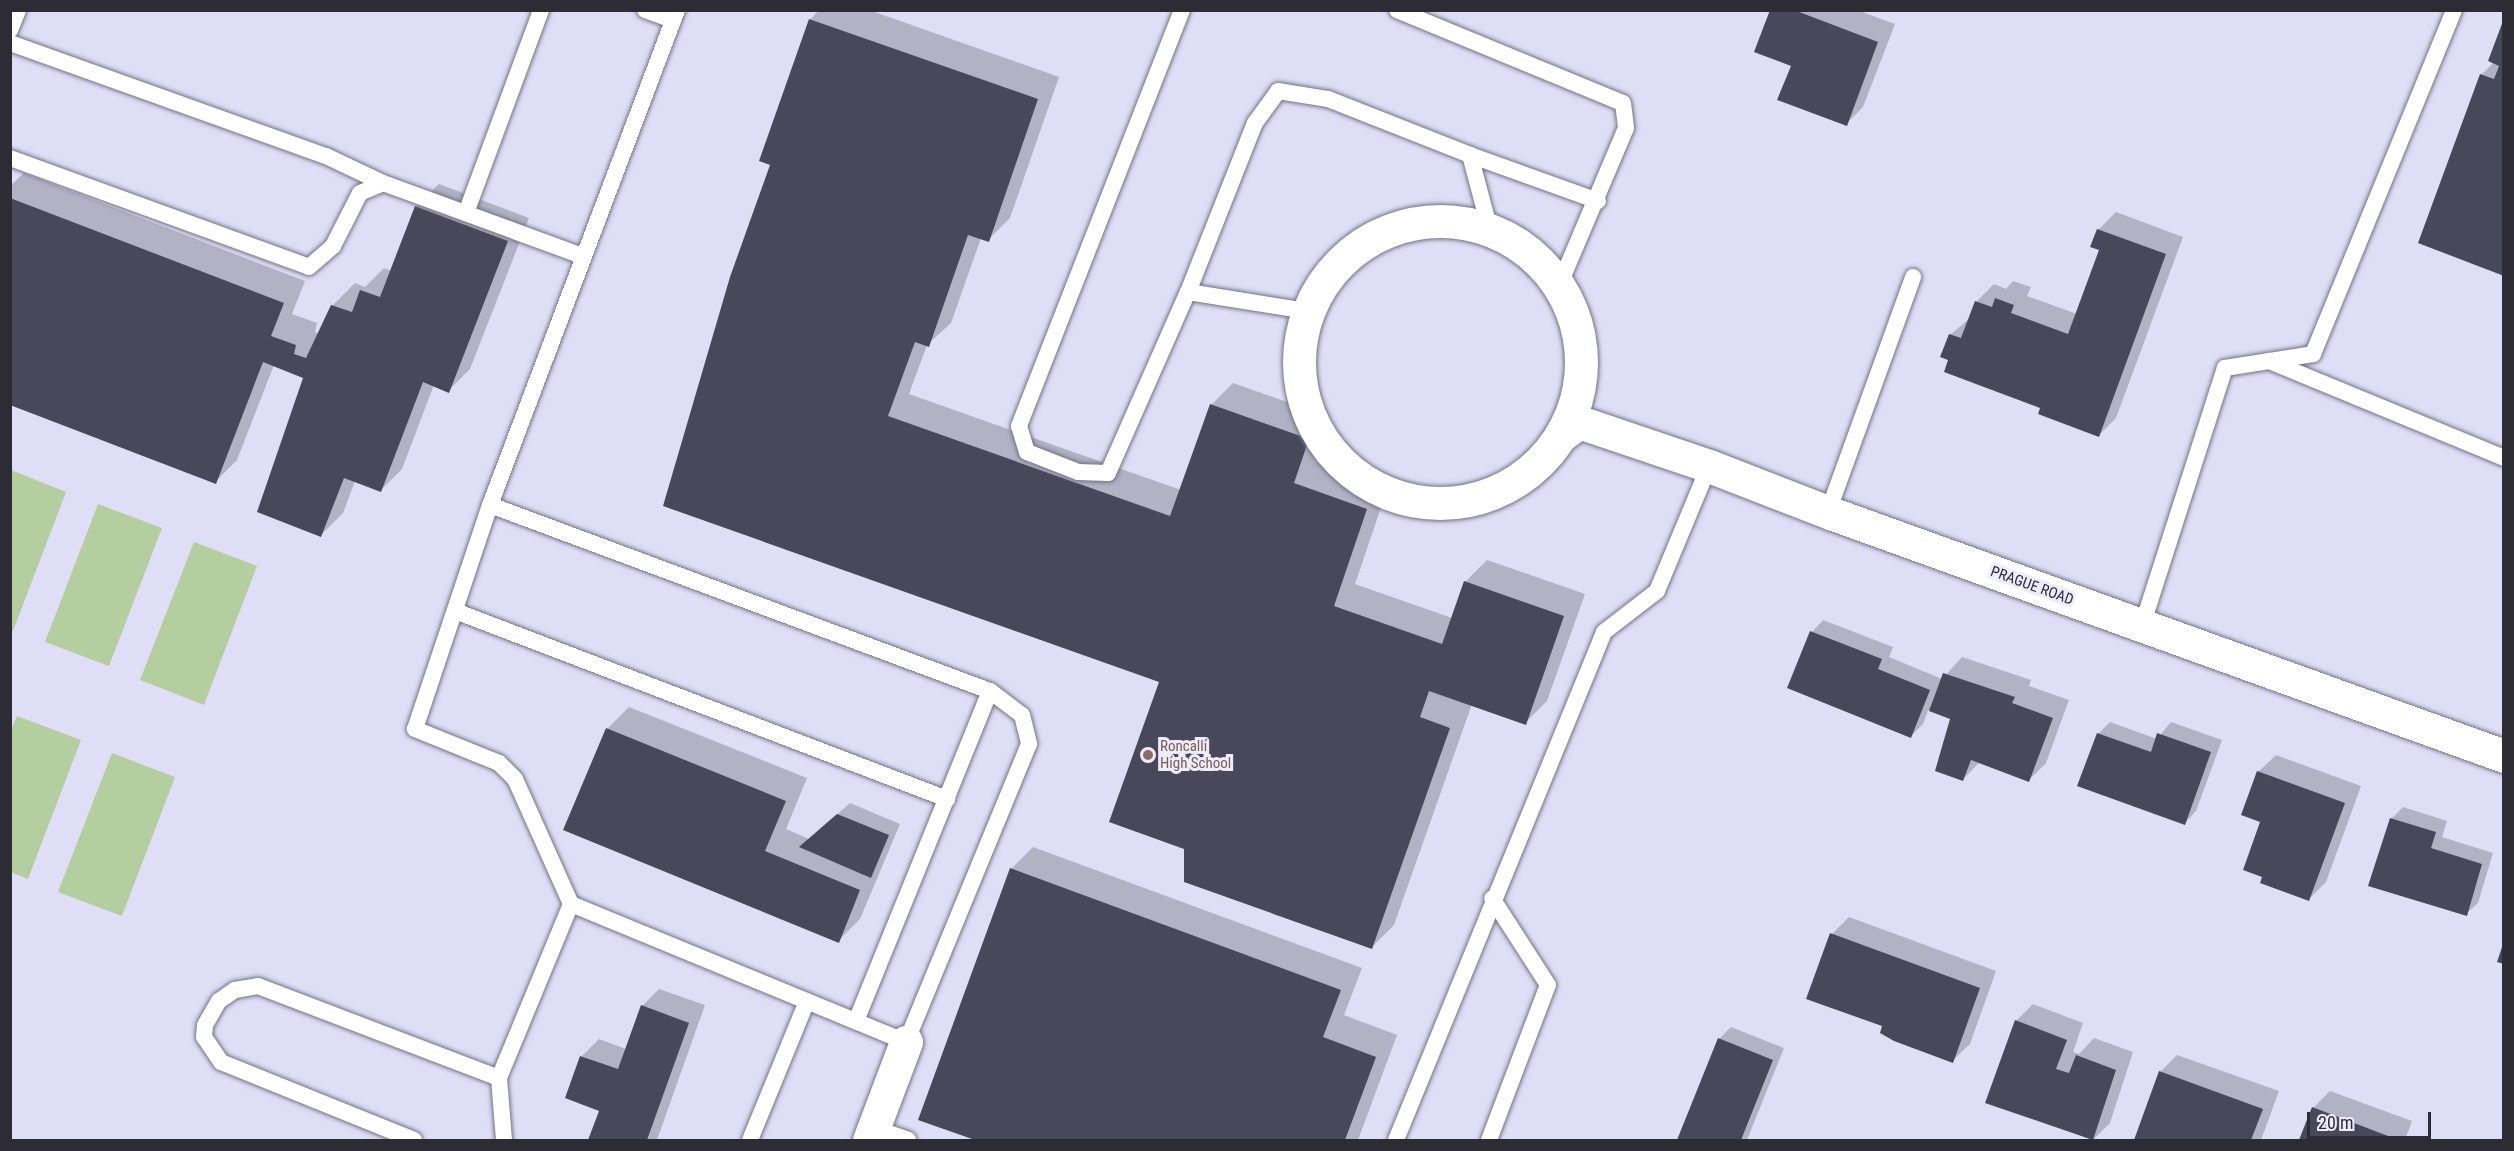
<!DOCTYPE html>
<html>
<head>
<meta charset="utf-8">
<style>
	body { margin:0 }
	#map { position:relative; width:2514px; height:1151px; overflow:hidden; background:#e0def6; font-family:"Roboto Condensed",sans-serif }
	div>[style] { position:absolute }
	.green>* { inset:0; background:#b4cea0 }
	.shadow>* { inset:0; background:#0003 }
	.building>* { inset:0; background:#49475a }
	.roads { filter:drop-shadow(0 0 2px #747287) drop-shadow(0 0 2px #747287) }
	.lane>* { height:16px; margin:-8px; padding:0 8px; transform-origin:8px; border-radius:8px; background:#fff }
	.street>* { height:33px; margin:-16.5px; padding:0 16.5px; transform-origin:16.5px; border-radius:16.5px; background:#fff }
	.street>.ring { margin:-16.5px; padding:0; box-sizing:content-box; background:none; border:33px solid #fff; border-radius:50% }
	.dots>* { width:16px; height:16px; translate:-50% -50%; box-sizing:border-box; border:3px solid #eeecfb; border-radius:50% }
	span { translate:-50% -50%; white-space:nowrap; text-align:center; line-height:1.15; -webkit-text-stroke:6px #eeecfb; paint-order:stroke }
	.street-label { font-size:15px; color:#2d2c35 }
	.education-label { font-size:15px; color:#785e54 }
	.left { translate:0 -50%; text-align:left }
	.frame { position:absolute; inset:0; border:12px solid #2d2c35; pointer-events:none }
	.scale { position:absolute; left:2307px; top:1112px; width:124px; height:27px; box-sizing:border-box; border:3px solid #2d2c35; border-top:0; padding-left:8px; font-size:18px; line-height:21px; white-space:nowrap; color:#2d2c35; -webkit-text-stroke:4px #eeecfb; paint-order:stroke }
</style>
</head>
<body>
<div id="map">
	<div class="green">
		<i style="clip-path:polygon(11px 470px,66px 492px,13px 631px,10px 630px)"></i>
		<i style="clip-path:polygon(98px 504px,162px 528px,109px 666px,45px 642px)"></i>
		<i style="clip-path:polygon(194px 542px,257px 566px,204px 705px,140px 680px)"></i>
		<i style="clip-path:polygon(17px 716px,81px 740px,28px 879px,11px 872px,10px 733px)"></i>
		<i style="clip-path:polygon(112px 753px,175px 777px,122px 916px,58px 892px)"></i>
	</div>
	<div class="shadow">
		<i style="clip-path:polygon(819px 10px,869px 10px,1059px 77px,1010px 218px,988px 240px,981px 238px,951px 323px,927px 345px,909px 394px,1181px 490px,1211px 405px,1233px 383px,1330px 417px,1315px 461px,1388px 487px,1355px 584px,1452px 618px,1465px 582px,1487px 560px,1585px 594px,1547px 701px,1525px 723px,1472px 704px,1394px 925px,1372px 947px,1186px 848px,1161px 681px,664px 505px,772px 164px,810px 20px)"></i>
		<i style="clip-path:polygon(1772px 10px,1857px 10px,1895px 24px,1863px 107px,1846px 124px,1793px 65px)"></i>
		<i style="clip-path:polygon(2504px 24px,2504px 274px,2481px 75px,2494px 62px)"></i>
		<i style="clip-path:polygon(24px 173px,305px 281px,292px 314px,317px 323px,315px 332px,319px 334px,333px 305px,355px 283px,365px 287px,384px 268px,392px 271px,417px 206px,439px 184px,529px 218px,470px 369px,448px 391px,434px 385px,402px 469px,380px 491px,355px 481px,343px 513px,321px 535px,305px 377px,274px 365px,237px 460px,215px 482px,10px 404px,10px 186px)"></i>
		<i style="clip-path:polygon(2116px 212px,2183px 237px,2116px 418px,2099px 435px,1950px 360px,1950px 335px,1970px 318px,1976px 302px,1994px 284px,2006px 289px,2013px 281px,2031px 287px,2027px 296px,2077px 314px,2101px 250px,2098px 230px)"></i>
		<i style="clip-path:polygon(1823px 620px,1893px 647px,1889px 657px,1942px 679px,1962px 657px,2031px 680px,2029px 686px,2069px 700px,2046px 763px,2029px 780px,1980px 762px,1963px 779px,1952px 718px,1928px 710px,1923px 724px,1911px 736px,1812px 632px)"></i>
		<i style="clip-path:polygon(629px 707px,807px 778px,786px 829px,809px 839px,850px 803px,900px 824px,860px 919px,838px 941px,607px 729px)"></i>
		<i style="clip-path:polygon(2110px 722px,2157px 739px,2171px 722px,2222px 740px,2196px 811px,2185px 823px,2098px 734px)"></i>
		<i style="clip-path:polygon(2276px 755px,2361px 786px,2326px 882px,2309px 899px,2262px 821px,2258px 772px)"></i>
		<i style="clip-path:polygon(2403px 807px,2447px 821px,2442px 837px,2493px 853px,2478px 903px,2466px 914px,2391px 819px)"></i>
		<i style="clip-path:polygon(1033px 847px,1362px 968px,1344px 1015px,1397px 1035px,1358px 1140px,979px 1140px,920px 1119px,1011px 869px)"></i>
		<i style="clip-path:polygon(1849px 917px,1996px 971px,1970px 1044px,1952px 1061px,1884px 1025px,1832px 934px)"></i>
		<i style="clip-path:polygon(659px 989px,705px 1005px,657px 1140px,590px 1140px,601px 1110px,581px 1057px,599px 1039px,626px 1049px,642px 1006px)"></i>
		<i style="clip-path:polygon(2033px 1004px,2083px 1023px,2073px 1052px,2079px 1054px,2094px 1038px,2133px 1052px,2110px 1123px,2093px 1140px,1987px 1102px,2016px 1021px)"></i>
		<i style="clip-path:polygon(1731px 1027px,1784px 1048px,1747px 1140px,1679px 1140px,1719px 1039px)"></i>
		<i style="clip-path:polygon(2177px 1055px,2279px 1091px,2261px 1140px,2136px 1140px,2160px 1072px)"></i>
		<i style="clip-path:polygon(2330px 1091px,2412px 1121px,2405px 1140px,2301px 1140px,2313px 1108px)"></i>
	</div>
	<div class="building">
		<i style="clip-path:polygon(1770px 10px,1794px 10px,1878px 42px,1847px 126px,1777px 100px,1791px 66px,1754px 52px)"></i>
		<i style="clip-path:polygon(809px 19px,1038px 99px,989px 242px,968px 235px,929px 347px,915px 342px,888px 416px,1170px 516px,1210px 404px,1309px 439px,1294px 483px,1367px 509px,1334px 606px,1442px 644px,1464px 581px,1564px 616px,1526px 725px,1429px 691px,1420px 717px,1450px 728px,1372px 949px,1184px 882px,1184px 849px,1109px 822px,1159px 682px,663px 506px,730px 277px,770px 165px,759px 161px)"></i>
		<i style="clip-path:polygon(2503px 21px,2504px 21px,2504px 276px,2418px 243px,2480px 74px,2494px 79px,2499px 66px,2488px 61px)"></i>
		<i style="clip-path:polygon(10px 198px,284px 303px,271px 336px,296px 345px,294px 354px,306px 358px,331px 305px,352px 312px,360px 290px,380px 297px,415px 206px,508px 241px,449px 393px,423px 382px,381px 492px,344px 478px,321px 537px,257px 512px,303px 378px,263px 362px,216px 484px,10px 405px)"></i>
		<i style="clip-path:polygon(2097px 229px,2166px 254px,2099px 437px,2038px 414px,2040px 408px,1944px 372px,1948px 360px,1940px 357px,1949px 334px,1961px 338px,1975px 301px,1992px 307px,1995px 298px,2014px 305px,2011px 313px,2068px 334px,2099px 250px,2090px 247px)"></i>
		<i style="clip-path:polygon(1810px 631px,1882px 659px,1878px 669px,1930px 690px,1911px 738px,1787px 688px)"></i>
		<i style="clip-path:polygon(1943px 673px,2015px 697px,2012px 703px,2053px 718px,2029px 782px,1971px 760px,1963px 781px,1935px 771px,1950px 719px,1929px 711px)"></i>
		<i style="clip-path:polygon(606px 728px,786px 801px,765px 851px,860px 890px,839px 943px,563px 830px)"></i>
		<i style="clip-path:polygon(2097px 733px,2151px 752px,2157px 733px,2211px 752px,2185px 825px,2077px 786px)"></i>
		<i style="clip-path:polygon(2257px 771px,2345px 803px,2309px 901px,2260px 883px,2262px 877px,2243px 870px,2260px 822px,2241px 815px)"></i>
		<i style="clip-path:polygon(837px 814px,889px 835px,871px 878px,799px 847px)"></i>
		<i style="clip-path:polygon(2390px 818px,2436px 832px,2431px 848px,2482px 864px,2467px 916px,2368px 886px)"></i>
		<i style="clip-path:polygon(1010px 868px,1341px 990px,1323px 1037px,1376px 1057px,1345px 1140px,975px 1140px,918px 1120px)"></i>
		<i style="clip-path:polygon(1830px 933px,1980px 988px,1953px 1063px,1894px 1041px,1880px 1033px,1882px 1026px,1806px 999px)"></i>
		<i style="clip-path:polygon(2503px 944px,2504px 944px,2504px 964px,2497px 962px)"></i>
		<i style="clip-path:polygon(641px 1005px,689px 1023px,647px 1140px,588px 1140px,599px 1111px,565px 1098px,580px 1056px,618px 1069px)"></i>
		<i style="clip-path:polygon(2015px 1020px,2067px 1040px,2056px 1069px,2069px 1073px,2076px 1055px,2116px 1070px,2093px 1140px,1985px 1103px)"></i>
		<i style="clip-path:polygon(1718px 1038px,1773px 1060px,1741px 1140px,1677px 1140px)"></i>
		<i style="clip-path:polygon(2159px 1071px,2263px 1109px,2251px 1140px,2134px 1140px)"></i>
		<i style="clip-path:polygon(2312px 1107px,2396px 1139px,2395px 1140px,2299px 1140px)"></i>
	</div>
	<div class="roads">
		<div class="lane">
			<i style="left:645px;top:10px;width:30px;rotate:20deg"></i>
			<i style="left:1182px;top:10px;width:447px;rotate:111.4deg"></i>
			<i style="left:1019px;top:426px;width:27px;rotate:73deg"></i>
			<i style="left:1027px;top:452px;width:55px;rotate:21.4deg"></i>
			<i style="left:1078px;top:472px;width:30px;rotate:2deg"></i>
			<i style="left:1108px;top:473px;width:198px;rotate:-66.2deg"></i>
			<i style="left:1188px;top:292px;width:121px;rotate:9.1deg"></i>
			<i style="left:1397px;top:10px;width:244px;rotate:22.4deg"></i>
			<i style="left:1623px;top:103px;width:25px;rotate:83deg"></i>
			<i style="left:1626px;top:128px;width:172px;rotate:113deg"></i>
			<i style="left:10px;top:30px;width:22px;rotate:-68deg"></i>
			<i style="left:10px;top:43px;width:336px;rotate:19.7deg"></i>
			<i style="left:326px;top:156px;width:63px;rotate:25.3deg"></i>
			<i style="left:1470px;top:155px;width:136px;rotate:19.8deg"></i>
			<i style="left:10px;top:158px;width:318px;rotate:20deg"></i>
			<i style="left:309px;top:267px;width:32px;rotate:-41deg"></i>
			<i style="left:333px;top:246px;width:59px;rotate:-63deg"></i>
			<i style="left:360px;top:193px;width:25px;rotate:-23deg"></i>
			<i style="left:383px;top:183px;width:213px;rotate:20.1deg"></i>
			<i style="left:466px;top:213px;width:216px;rotate:-69.7deg"></i>
			<i style="left:1188px;top:292px;width:182px;rotate:-68.4deg"></i>
			<i style="left:1255px;top:123px;width:39px;rotate:-54deg"></i>
			<i style="left:1278px;top:91px;width:51px;rotate:9.1deg"></i>
			<i style="left:1328px;top:99px;width:153px;rotate:21.5deg"></i>
			<i style="left:1470px;top:155px;width:78px;rotate:75.1deg"></i>
			<i style="left:2269px;top:361px;width:254px;rotate:22.4deg"></i>
			<i style="left:490px;top:505px;width:533px;rotate:20.41deg"></i>
			<i style="left:990px;top:691px;width:40px;rotate:37deg"></i>
			<i style="left:1022px;top:715px;width:30px;rotate:76deg"></i>
			<i style="left:1029px;top:744px;width:322px;rotate:112.4deg"></i>
			<i style="left:906px;top:1042px;width:362px;rotate:-157.6deg"></i>
			<i style="left:571px;top:904px;width:188px;rotate:112.5deg"></i>
			<i style="left:499px;top:1078px;width:62px;rotate:85.4deg"></i>
			<i style="left:1828px;top:512px;width:250px;rotate:-70.1deg"></i>
			<i style="left:455px;top:611px;width:527px;rotate:20.91deg"></i>
			<i style="left:2142px;top:626px;width:271px;rotate:-72.2deg"></i>
			<i style="left:2225px;top:368px;width:89px;rotate:-9deg"></i>
			<i style="left:2313px;top:354px;width:372px;rotate:-67.7deg"></i>
			<i style="left:571px;top:904px;width:137px;rotate:-114.1deg"></i>
			<i style="left:515px;top:779px;width:23px;rotate:-135deg"></i>
			<i style="left:499px;top:763px;width:91px;rotate:-158deg"></i>
			<i style="left:415px;top:729px;width:236px;rotate:-71.5deg"></i>
			<i style="left:490px;top:505px;width:529px;rotate:-69.3deg"></i>
			<i style="left:856px;top:1021px;width:356px;rotate:-67.9deg"></i>
			<i style="left:874px;top:1128px;width:36px;rotate:19deg"></i>
			<i style="left:414px;top:1140px;width:208px;rotate:-158deg"></i>
			<i style="left:221px;top:1062px;width:30px;rotate:-124deg"></i>
			<i style="left:204px;top:1037px;width:12px;rotate:-85deg"></i>
			<i style="left:205px;top:1025px;width:28px;rotate:-60deg"></i>
			<i style="left:219px;top:1001px;width:19px;rotate:-35deg"></i>
			<i style="left:235px;top:990px;width:23px;rotate:-10deg"></i>
			<i style="left:258px;top:986px;width:258px;rotate:20.9deg"></i>
			<i style="left:750px;top:1140px;width:150px;rotate:-67.7deg"></i>
			<i style="left:1396px;top:1140px;width:549px;rotate:-67.73deg"></i>
			<i style="left:1604px;top:632px;width:67px;rotate:-37.7deg"></i>
			<i style="left:1657px;top:591px;width:135px;rotate:-67.4deg"></i>
			<i style="left:1489px;top:1140px;width:166px;rotate:-69.2deg"></i>
			<i style="left:1548px;top:985px;width:103px;rotate:-122.8deg"></i>
		</div>
		<div class="street">
			<i class="ring" style="left:1299px;top:221px;width:249px;height:249px"></i>
			<i style="left:1563px;top:434px;width:20px;rotate:-37deg"></i>
			<i style="left:1579px;top:422px;width:137px;rotate:18.7deg"></i>
			<i style="left:1709px;top:466px;width:133px;rotate:21.2deg"></i>
			<i style="left:1833px;top:514px;width:713px;rotate:19.83deg"></i>
			<i style="left:869px;top:1140px;width:105px;rotate:-69.3deg"></i>
		</div>
	</div>
	<div class="dots">
		<i style="left:1148px;top:755px;background:#8d6e63"></i>
	</div>
	<div class="street-label">
		<span style="left:2032px;top:586px;rotate:20deg">PRAGUE ROAD</span>
	</div>
	<div class="education-label">
		<span class="left" style="left:1160px;top:755px">Roncalli<br>High School</span>
	</div>
	<div class="frame"></div>
	<div class="scale">20 m</div>
</div>
</body>
</html>
